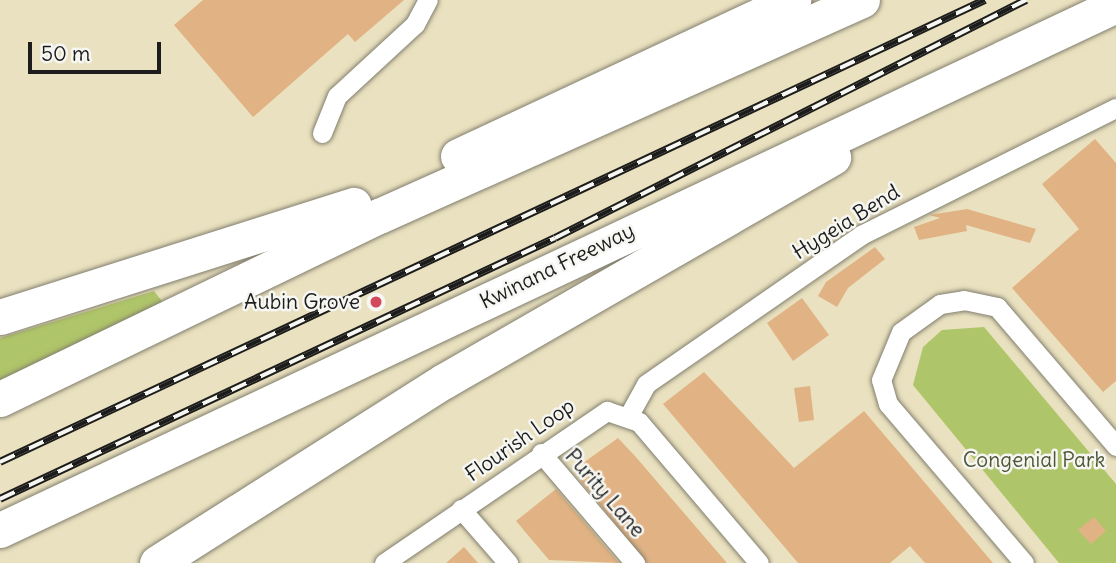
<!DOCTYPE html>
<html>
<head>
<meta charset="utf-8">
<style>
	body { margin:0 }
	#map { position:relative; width:1116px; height:563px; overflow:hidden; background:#e9e1bf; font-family:Delius,sans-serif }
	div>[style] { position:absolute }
	.green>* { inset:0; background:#afc569 }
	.building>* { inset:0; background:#e1b384 }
	.roads { filter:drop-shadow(0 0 2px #827e6e) drop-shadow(0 0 2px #827e6e) }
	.street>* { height:19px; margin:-9.5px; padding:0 9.5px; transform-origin:9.5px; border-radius:9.5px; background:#fff }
	.highway>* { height:35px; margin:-17.5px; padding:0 17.5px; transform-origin:17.5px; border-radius:17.5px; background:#fff }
	.rail>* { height:8px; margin-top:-4px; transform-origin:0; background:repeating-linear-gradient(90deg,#f6f6f2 0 16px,#1c1c1c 0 32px); box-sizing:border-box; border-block:2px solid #1c1c1c }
	.dots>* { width:19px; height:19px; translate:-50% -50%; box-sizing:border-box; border:4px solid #f6f6f2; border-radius:50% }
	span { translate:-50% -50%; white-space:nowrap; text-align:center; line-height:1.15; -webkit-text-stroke:5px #f6f6f2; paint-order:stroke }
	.street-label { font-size:21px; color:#1c1c1c }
	.poi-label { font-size:21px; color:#1c1c1c }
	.right { translate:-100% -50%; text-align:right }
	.park-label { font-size:21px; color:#4f5737 }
	.scale { position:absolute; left:28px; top:42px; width:133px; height:32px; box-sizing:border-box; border:4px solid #1c1c1c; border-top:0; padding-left:9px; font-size:21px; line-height:24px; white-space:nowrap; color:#1c1c1c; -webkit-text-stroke:5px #f6f6f2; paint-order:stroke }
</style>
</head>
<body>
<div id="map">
	<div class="green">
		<i style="clip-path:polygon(154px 291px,165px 305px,0 380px,0 338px)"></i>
		<i style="clip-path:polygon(984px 327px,1116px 484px,1116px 563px,1059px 563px,913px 385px,923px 347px,942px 330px)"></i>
	</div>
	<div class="building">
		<i style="clip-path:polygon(203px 0,404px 0,355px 42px,348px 34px,253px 117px,174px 25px)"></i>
		<i style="clip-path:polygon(1095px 139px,1116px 163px,1116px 381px,1103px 392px,1012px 288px,1079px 229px,1042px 184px)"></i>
		<i style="clip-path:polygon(967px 209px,1036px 229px,1030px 243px,966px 225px,967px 231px,919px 240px,914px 227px,940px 218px,929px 215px)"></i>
		<i style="clip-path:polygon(875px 247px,885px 259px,848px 288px,837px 307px,818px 296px,826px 282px)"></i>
		<i style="clip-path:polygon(802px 298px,829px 335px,793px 361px,767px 323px)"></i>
		<i style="clip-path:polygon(704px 372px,794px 468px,864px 411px,993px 563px,925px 563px,910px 546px,890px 563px,798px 563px,663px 404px)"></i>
		<i style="clip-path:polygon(810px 386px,814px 420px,799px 422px,794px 388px)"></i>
		<i style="clip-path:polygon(618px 438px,635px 456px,727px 563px,647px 563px,580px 480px,590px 472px,583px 463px)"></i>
		<i style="clip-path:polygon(556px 489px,619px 563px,549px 560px,516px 521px)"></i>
		<i style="clip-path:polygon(1094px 517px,1106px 531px,1091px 544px,1078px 530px)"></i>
		<i style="clip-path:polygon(464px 547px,478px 563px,446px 563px)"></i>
	</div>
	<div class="roads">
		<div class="street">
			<i style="left:322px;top:133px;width:40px;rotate:-68deg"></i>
			<i style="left:337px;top:96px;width:106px;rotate:-42.7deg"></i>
			<i style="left:415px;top:24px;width:27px;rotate:-62deg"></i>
			<i style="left:629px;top:415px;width:35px;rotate:-61deg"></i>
			<i style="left:646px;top:384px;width:262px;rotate:-34.7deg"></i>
			<i style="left:861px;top:235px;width:285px;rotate:-26.5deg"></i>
			<i style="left:541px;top:453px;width:145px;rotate:49.5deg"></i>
			<i style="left:461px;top:509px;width:72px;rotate:49deg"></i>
			<i style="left:384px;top:563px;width:270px;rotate:-34.3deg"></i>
			<i style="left:607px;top:411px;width:34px;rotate:19deg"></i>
			<i style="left:639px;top:422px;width:185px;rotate:49.6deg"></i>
			<i style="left:1024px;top:563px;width:209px;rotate:-130.5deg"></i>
			<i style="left:888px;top:404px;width:25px;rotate:-106deg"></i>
			<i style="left:881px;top:380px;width:52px;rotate:-67.4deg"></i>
			<i style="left:901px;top:332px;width:48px;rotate:-35.7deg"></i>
			<i style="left:940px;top:304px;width:24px;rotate:-9deg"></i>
			<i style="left:964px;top:300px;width:34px;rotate:12deg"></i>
			<i style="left:997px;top:307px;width:183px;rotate:49.4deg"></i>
		</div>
		<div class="highway">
			<i style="left:458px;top:156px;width:370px;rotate:-25deg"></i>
			<i style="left:0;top:317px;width:371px;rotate:-17.6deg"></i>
			<i style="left:0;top:399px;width:421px;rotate:-25.8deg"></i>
			<i style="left:379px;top:216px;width:529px;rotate:-24.09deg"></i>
			<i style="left:0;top:530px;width:1233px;rotate:-25.19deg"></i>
			<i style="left:157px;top:563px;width:340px;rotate:-32.4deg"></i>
			<i style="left:444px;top:381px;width:449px;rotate:-29.9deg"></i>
		</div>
	</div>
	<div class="rail">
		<i style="left:0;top:462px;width:1088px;rotate:-25.13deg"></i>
		<i style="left:0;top:499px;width:613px;rotate:-25.19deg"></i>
		<i style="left:555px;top:238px;width:528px;rotate:-26.81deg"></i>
	</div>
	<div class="dots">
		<i style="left:376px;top:302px;background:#d1495b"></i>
	</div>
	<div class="street-label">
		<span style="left:846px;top:222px;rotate:-32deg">Hygeia Bend</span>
		<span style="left:557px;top:266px;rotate:-26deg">Kwinana Freeway</span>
		<span style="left:520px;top:440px;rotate:-35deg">Flourish Loop</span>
		<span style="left:605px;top:493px;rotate:49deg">Purity Lane</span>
	</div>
	<div class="poi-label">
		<span class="right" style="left:360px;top:302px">Aubin Grove</span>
	</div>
	<div class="park-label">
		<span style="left:1034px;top:460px">Congenial Park</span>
	</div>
	<div class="scale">50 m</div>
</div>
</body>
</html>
